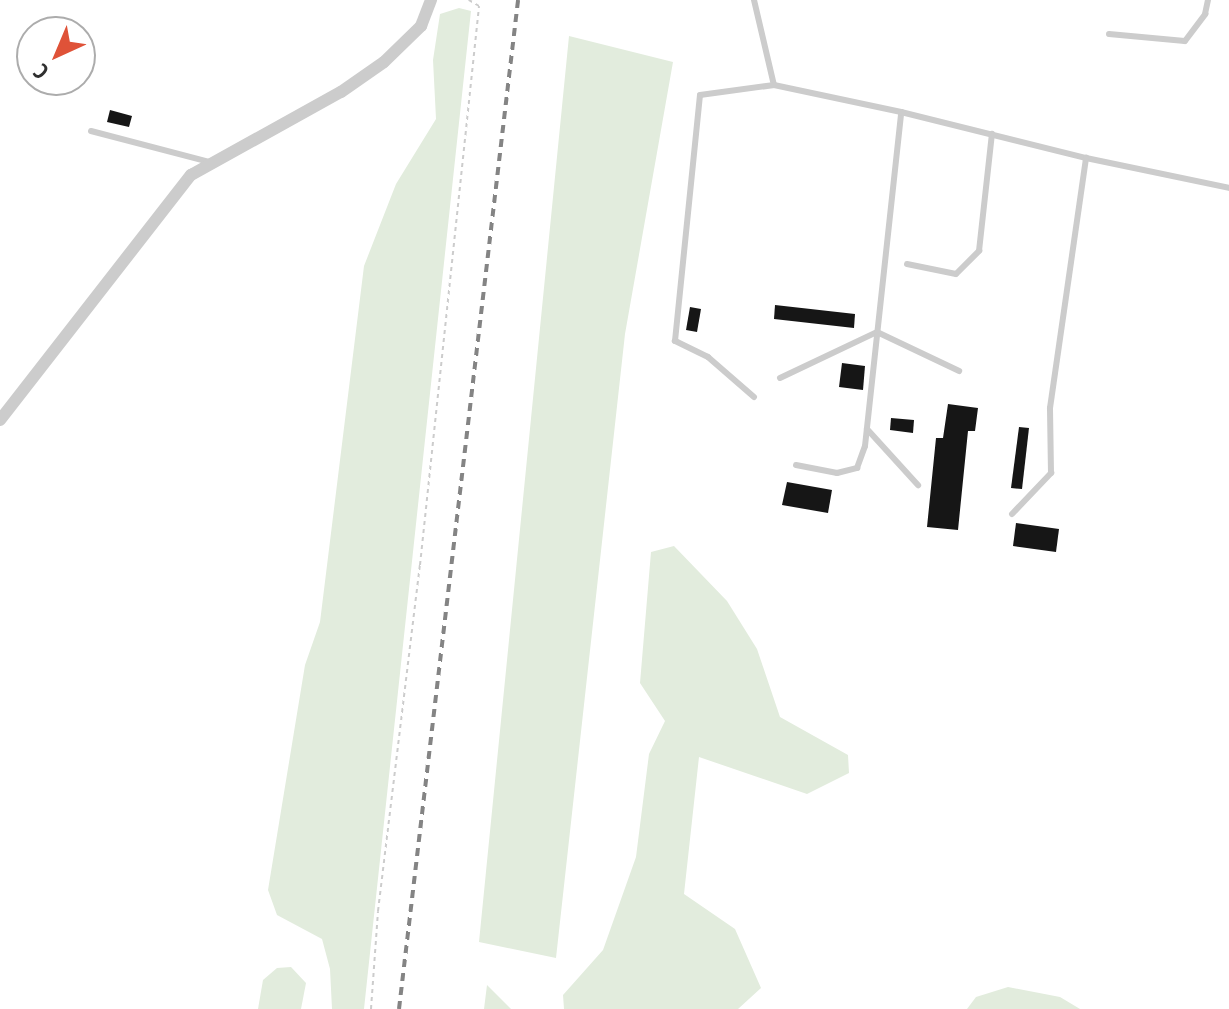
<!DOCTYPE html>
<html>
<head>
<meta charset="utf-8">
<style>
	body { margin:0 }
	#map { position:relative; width:1229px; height:1009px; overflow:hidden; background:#fff; font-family:"PT Sans Narrow",sans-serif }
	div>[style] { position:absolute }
	.green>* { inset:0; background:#e2ecdd }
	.building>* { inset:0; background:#161616 }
	.path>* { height:2px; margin-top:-1px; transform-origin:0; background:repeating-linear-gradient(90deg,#ccc 0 4px,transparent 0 8px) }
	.lane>* { height:6px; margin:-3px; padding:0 3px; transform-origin:3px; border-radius:3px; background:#ccc }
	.street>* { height:12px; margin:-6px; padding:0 6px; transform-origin:6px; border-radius:6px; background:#ccc }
	.rail>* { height:4px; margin-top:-2px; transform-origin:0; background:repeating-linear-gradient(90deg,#848484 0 8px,transparent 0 14px) }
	span { translate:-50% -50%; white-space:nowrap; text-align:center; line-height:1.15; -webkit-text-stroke:8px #fff; paint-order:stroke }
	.north { position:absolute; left:16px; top:16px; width:80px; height:80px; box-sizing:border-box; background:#fff; border:2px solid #acacac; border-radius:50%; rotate:224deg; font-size:22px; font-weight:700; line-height:32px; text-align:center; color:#2f2f2f }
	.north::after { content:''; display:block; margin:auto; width:28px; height:36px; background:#df5238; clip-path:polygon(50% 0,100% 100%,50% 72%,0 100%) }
</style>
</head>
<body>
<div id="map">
	<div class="green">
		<i style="clip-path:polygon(459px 8px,471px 11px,364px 1009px,332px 1009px,330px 969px,322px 939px,277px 915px,268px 890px,305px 665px,320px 622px,364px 266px,396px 184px,436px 119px,433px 60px,440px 14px)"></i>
		<i style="clip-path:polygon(569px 36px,673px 62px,625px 334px,556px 958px,479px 942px)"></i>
		<i style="clip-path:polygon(674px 546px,727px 601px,757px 649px,780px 717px,848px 755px,849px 773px,807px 794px,699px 757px,684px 894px,735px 929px,761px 988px,738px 1009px,564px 1009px,563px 995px,603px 950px,636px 857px,649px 754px,665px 721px,640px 683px,651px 552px)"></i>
		<i style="clip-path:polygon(291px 967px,306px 983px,301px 1009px,258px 1009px,263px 980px,277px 968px)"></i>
		<i style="clip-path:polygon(487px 985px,511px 1009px,484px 1009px)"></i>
		<i style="clip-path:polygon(1008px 987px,1060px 997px,1080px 1009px,967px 1009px,976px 997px)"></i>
	</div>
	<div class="building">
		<i style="clip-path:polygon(110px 110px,132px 116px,129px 127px,107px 122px)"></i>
		<i style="clip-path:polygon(775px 305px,855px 314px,854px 328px,774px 319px)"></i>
		<i style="clip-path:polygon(690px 307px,701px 309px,697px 332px,686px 330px)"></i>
		<i style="clip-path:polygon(842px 363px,865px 366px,863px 390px,839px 387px)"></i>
		<i style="clip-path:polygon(948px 404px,978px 408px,975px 431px,968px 431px,958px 530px,927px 527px,936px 438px,943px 438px)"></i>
		<i style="clip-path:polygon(891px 418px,914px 420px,913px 433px,890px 430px)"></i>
		<i style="clip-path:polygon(1019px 427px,1029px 428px,1022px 489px,1011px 488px)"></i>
		<i style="clip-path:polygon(787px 482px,832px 490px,828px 513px,782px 505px)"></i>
		<i style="clip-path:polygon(1016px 523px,1059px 529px,1056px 552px,1013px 546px)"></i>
	</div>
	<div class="path">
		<i style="left:371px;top:1009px;width:98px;rotate:-85.9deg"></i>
		<i style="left:378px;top:911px;width:349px;rotate:-83.1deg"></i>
		<i style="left:420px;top:565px;width:562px;rotate:-83.97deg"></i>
		<i style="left:479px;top:6px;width:12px;rotate:-149deg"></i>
	</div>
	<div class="lane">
		<i style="left:754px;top:0;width:87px;rotate:76.8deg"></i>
		<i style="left:774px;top:85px;width:130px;rotate:12deg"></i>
		<i style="left:1109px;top:34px;width:76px;rotate:5.3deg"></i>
		<i style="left:1185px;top:41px;width:34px;rotate:-53deg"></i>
		<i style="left:1205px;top:14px;width:14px;rotate:-78deg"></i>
		<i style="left:91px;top:131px;width:122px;rotate:14.7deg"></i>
		<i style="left:907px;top:264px;width:50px;rotate:11.5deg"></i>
		<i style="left:956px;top:274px;width:33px;rotate:-45deg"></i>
		<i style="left:979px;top:251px;width:118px;rotate:-83.7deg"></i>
		<i style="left:780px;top:378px;width:107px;rotate:-25.4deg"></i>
		<i style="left:877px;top:332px;width:91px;rotate:25.4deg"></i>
		<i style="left:754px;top:397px;width:61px;rotate:-139deg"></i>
		<i style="left:708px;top:357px;width:37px;rotate:-154deg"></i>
		<i style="left:675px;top:341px;width:247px;rotate:-84.2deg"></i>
		<i style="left:700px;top:95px;width:75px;rotate:-7.7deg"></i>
		<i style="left:867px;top:429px;width:76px;rotate:47.7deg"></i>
		<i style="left:796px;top:465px;width:42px;rotate:11deg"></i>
		<i style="left:837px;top:473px;width:21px;rotate:-14deg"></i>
		<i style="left:857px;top:468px;width:23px;rotate:-70deg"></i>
		<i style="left:865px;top:446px;width:336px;rotate:-83.8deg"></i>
		<i style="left:901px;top:112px;width:191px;rotate:14deg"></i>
		<i style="left:1086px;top:158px;width:146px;rotate:11.8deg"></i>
		<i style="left:1012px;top:514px;width:57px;rotate:-46.4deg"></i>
		<i style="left:1051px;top:473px;width:65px;rotate:-90.9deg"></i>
		<i style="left:1050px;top:408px;width:253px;rotate:-81.8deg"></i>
	</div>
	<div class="street">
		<i style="left:0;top:420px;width:311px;rotate:-52.1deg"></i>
		<i style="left:191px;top:175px;width:171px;rotate:-29deg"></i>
		<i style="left:341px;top:92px;width:52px;rotate:-34.9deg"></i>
		<i style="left:384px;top:62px;width:52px;rotate:-44.2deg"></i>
		<i style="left:421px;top:26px;width:28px;rotate:-69deg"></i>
	</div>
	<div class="rail">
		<i style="left:399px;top:1009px;width:1016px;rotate:-83.27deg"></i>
	</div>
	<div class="north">С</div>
</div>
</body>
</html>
